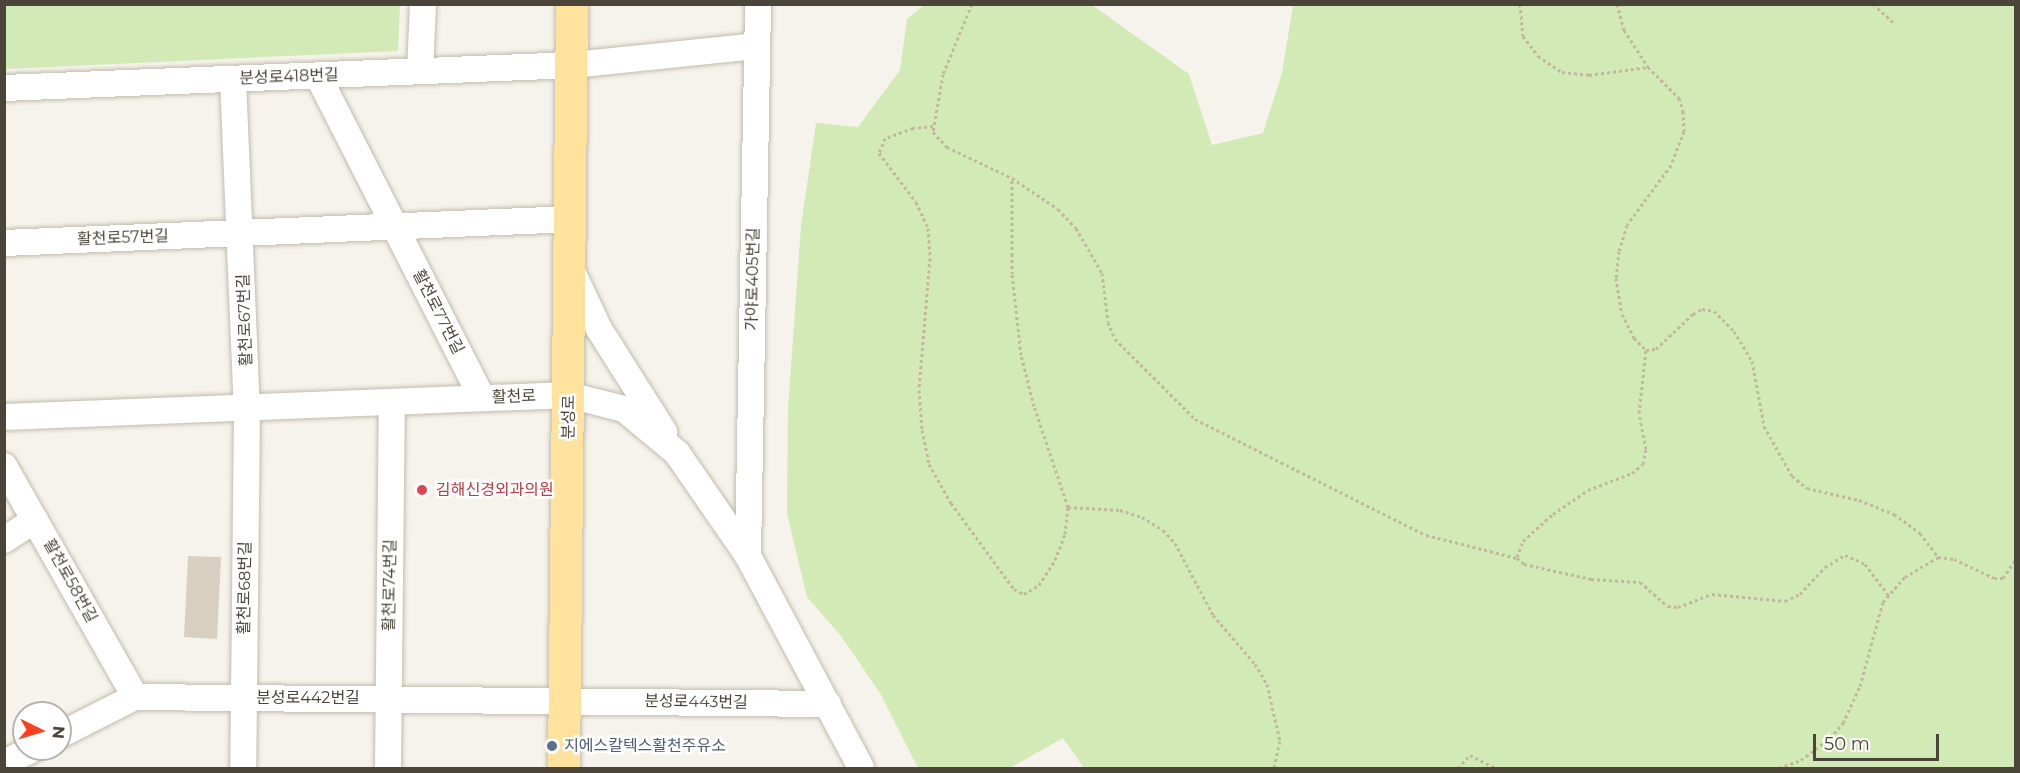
<!DOCTYPE html>
<html>
<head>
<meta charset="utf-8">
<style>
	body { margin:0 }
	#map { position:relative; width:2020px; height:773px; overflow:hidden; background:#f6f3ec; font-family:Montserrat,"Noto Sans KR",sans-serif }
	div>[style] { position:absolute }
	.green>* { inset:0; background:#d2eab5 }
	.building>* { inset:0; background:#d8cfc1 }
	.path>* { height:3px; margin-top:-1.5px; transform-origin:0; background:repeating-linear-gradient(90deg,#c4b79f 0 3px,transparent 0 6px) }
	.roads { filter:drop-shadow(0 0 2px #c2bbae) drop-shadow(0 0 2px #c2bbae) }
	.minor>* { height:26px; margin:-13px; padding:0 13px; transform-origin:13px; border-radius:13px; background:#fff }
	.major>* { height:32px; margin:-16px; padding:0 16px; transform-origin:16px; border-radius:16px; background:#ffe39c }
	.dots>* { width:16px; height:16px; translate:-50% -50%; box-sizing:border-box; border:3px solid #fff; border-radius:50% }
	span { translate:-50% -50%; white-space:nowrap; text-align:center; line-height:1.15; -webkit-text-stroke:5px #fff; paint-order:stroke }
	.street-label { font-size:16px; color:#4b4439 }
	.health-label { font-size:16px; color:#be3a42 }
	.left { translate:0 -50%; text-align:left }
	.service-label { font-size:16px; color:#4e5e75 }
	.frame { position:absolute; inset:0; border:6px solid #4b4439; pointer-events:none }
	.north { position:absolute; left:12px; top:701px; width:60px; height:60px; box-sizing:border-box; background:#fff; border:2px solid #b7b4b0; border-radius:50%; rotate:95deg; font-size:16px; font-weight:700; line-height:24px; text-align:center; color:#4b4439 }
	.north::after { content:''; display:block; margin:auto; width:21px; height:27px; background:#fc3f1d; clip-path:polygon(50% 0,100% 100%,50% 72%,0 100%) }
	.scale { position:absolute; left:1813px; top:734px; width:126px; height:27px; box-sizing:border-box; border:3px solid #4b4439; border-top:0; padding-left:8px; font-size:18px; line-height:21px; white-space:nowrap; color:#4b4439; -webkit-text-stroke:4px #fff; paint-order:stroke }
</style>
</head>
<body>
<div id="map">
	<div class="green">
		<i style="clip-path:polygon(925px 4px,1092px 5px,1189px 74px,1212px 145px,1263px 133px,1282px 73px,1293px 5px,2015px 5px,2015px 768px,1084px 768px,1063px 738px,1010px 768px,918px 768px,880px 693px,841px 636px,807px 597px,787px 514px,788px 409px,801px 226px,816px 123px,858px 127px,900px 70px,907px 19px)"></i>
		<i style="clip-path:polygon(4px 5px,400px 5px,398px 51px,5px 69px)"></i>
	</div>
	<div class="building">
		<i style="clip-path:polygon(188px 556px,221px 557px,217px 639px,184px 637px)"></i>
	</div>
	<div class="path">
		<i style="left:972px;top:4px;width:76px;rotate:112.5deg"></i>
		<i style="left:943px;top:74px;width:59px;rotate:99.8deg"></i>
		<i style="left:933px;top:132px;width:21px;rotate:47deg"></i>
		<i style="left:947px;top:147px;width:72px;rotate:25.5deg"></i>
		<i style="left:1012px;top:178px;width:55px;rotate:34deg"></i>
		<i style="left:1058px;top:209px;width:26px;rotate:47deg"></i>
		<i style="left:1076px;top:228px;width:52px;rotate:60deg"></i>
		<i style="left:1102px;top:273px;width:49px;rotate:83deg"></i>
		<i style="left:1108px;top:322px;width:18px;rotate:68deg"></i>
		<i style="left:1115px;top:339px;width:113px;rotate:45deg"></i>
		<i style="left:1195px;top:419px;width:258px;rotate:26.7deg"></i>
		<i style="left:1426px;top:535px;width:94px;rotate:14.2deg"></i>
		<i style="left:1517px;top:558px;width:9px;rotate:41deg"></i>
		<i style="left:1524px;top:564px;width:69px;rotate:12.6deg"></i>
		<i style="left:1591px;top:579px;width:49px;rotate:3.5deg"></i>
		<i style="left:1640px;top:582px;width:37px;rotate:41deg"></i>
		<i style="left:1668px;top:606px;width:10px;rotate:6deg"></i>
		<i style="left:1678px;top:607px;width:36px;rotate:-21deg"></i>
		<i style="left:1712px;top:594px;width:73px;rotate:5.5deg"></i>
		<i style="left:1785px;top:601px;width:17px;rotate:-25deg"></i>
		<i style="left:1800px;top:594px;width:37px;rotate:-47deg"></i>
		<i style="left:1825px;top:567px;width:23px;rotate:-31deg"></i>
		<i style="left:1845px;top:555px;width:22px;rotate:24deg"></i>
		<i style="left:1865px;top:564px;width:39px;rotate:53deg"></i>
		<i style="left:1520px;top:4px;width:32px;rotate:85deg"></i>
		<i style="left:1523px;top:36px;width:25px;rotate:53deg"></i>
		<i style="left:1538px;top:56px;width:29px;rotate:34deg"></i>
		<i style="left:1562px;top:72px;width:27px;rotate:6deg"></i>
		<i style="left:1589px;top:75px;width:60px;rotate:-7.7deg"></i>
		<i style="left:1617px;top:4px;width:27px;rotate:75deg"></i>
		<i style="left:1624px;top:30px;width:44px;rotate:57deg"></i>
		<i style="left:1648px;top:67px;width:44px;rotate:45deg"></i>
		<i style="left:1679px;top:98px;width:14px;rotate:73deg"></i>
		<i style="left:1683px;top:111px;width:20px;rotate:87deg"></i>
		<i style="left:1684px;top:131px;width:36px;rotate:111deg"></i>
		<i style="left:1671px;top:165px;width:74px;rotate:126.3deg"></i>
		<i style="left:1627px;top:225px;width:27px;rotate:107deg"></i>
		<i style="left:1619px;top:251px;width:27px;rotate:96deg"></i>
		<i style="left:1616px;top:278px;width:36px;rotate:81deg"></i>
		<i style="left:1622px;top:314px;width:27px;rotate:63deg"></i>
		<i style="left:1634px;top:338px;width:17px;rotate:45deg"></i>
		<i style="left:1873px;top:4px;width:27px;rotate:42deg"></i>
		<i style="left:933px;top:126px;width:20px;rotate:174deg"></i>
		<i style="left:913px;top:128px;width:30px;rotate:160deg"></i>
		<i style="left:885px;top:138px;width:16px;rotate:112deg"></i>
		<i style="left:879px;top:153px;width:61px;rotate:52.9deg"></i>
		<i style="left:916px;top:202px;width:29px;rotate:65deg"></i>
		<i style="left:928px;top:228px;width:30px;rotate:86deg"></i>
		<i style="left:930px;top:258px;width:132px;rotate:94.8deg"></i>
		<i style="left:919px;top:390px;width:40px;rotate:85.7deg"></i>
		<i style="left:922px;top:430px;width:35px;rotate:78deg"></i>
		<i style="left:929px;top:464px;width:45px;rotate:60.6deg"></i>
		<i style="left:951px;top:503px;width:107px;rotate:53.8deg"></i>
		<i style="left:1014px;top:589px;width:11px;rotate:27deg"></i>
		<i style="left:1024px;top:594px;width:17px;rotate:-31deg"></i>
		<i style="left:1039px;top:585px;width:30px;rotate:-57deg"></i>
		<i style="left:1055px;top:560px;width:28px;rotate:-69deg"></i>
		<i style="left:1065px;top:534px;width:27px;rotate:-84deg"></i>
		<i style="left:1068px;top:507px;width:107px;rotate:-108.6deg"></i>
		<i style="left:1034px;top:406px;width:53px;rotate:-104.3deg"></i>
		<i style="left:1021px;top:355px;width:81px;rotate:-96.3deg"></i>
		<i style="left:1012px;top:274px;width:96px;rotate:-90deg"></i>
		<i style="left:1646px;top:350px;width:10px;rotate:-6deg"></i>
		<i style="left:1656px;top:349px;width:51px;rotate:-43.4deg"></i>
		<i style="left:1693px;top:314px;width:10px;rotate:-29deg"></i>
		<i style="left:1702px;top:309px;width:12px;rotate:9deg"></i>
		<i style="left:1714px;top:311px;width:28px;rotate:45deg"></i>
		<i style="left:1734px;top:331px;width:35px;rotate:59deg"></i>
		<i style="left:1752px;top:361px;width:66px;rotate:79.5deg"></i>
		<i style="left:1764px;top:426px;width:57px;rotate:60.8deg"></i>
		<i style="left:1792px;top:476px;width:19px;rotate:39deg"></i>
		<i style="left:1807px;top:488px;width:53px;rotate:13deg"></i>
		<i style="left:1859px;top:500px;width:38px;rotate:22deg"></i>
		<i style="left:1894px;top:514px;width:32px;rotate:36deg"></i>
		<i style="left:1920px;top:533px;width:30px;rotate:53deg"></i>
		<i style="left:1068px;top:507px;width:52px;rotate:3.3deg"></i>
		<i style="left:1120px;top:510px;width:23px;rotate:18deg"></i>
		<i style="left:1142px;top:517px;width:25px;rotate:32deg"></i>
		<i style="left:1163px;top:530px;width:18px;rotate:47deg"></i>
		<i style="left:1175px;top:543px;width:81px;rotate:62.2deg"></i>
		<i style="left:1213px;top:615px;width:65px;rotate:49.4deg"></i>
		<i style="left:1255px;top:664px;width:23px;rotate:59deg"></i>
		<i style="left:1267px;top:684px;width:58px;rotate:77.2deg"></i>
		<i style="left:1280px;top:741px;width:28px;rotate:103deg"></i>
		<i style="left:1517px;top:557px;width:17px;rotate:-69deg"></i>
		<i style="left:1523px;top:541px;width:40px;rotate:-42deg"></i>
		<i style="left:1553px;top:514px;width:42px;rotate:-34.4deg"></i>
		<i style="left:1588px;top:490px;width:47px;rotate:-21.1deg"></i>
		<i style="left:1632px;top:473px;width:14px;rotate:-39deg"></i>
		<i style="left:1643px;top:464px;width:15px;rotate:-79deg"></i>
		<i style="left:1646px;top:449px;width:37px;rotate:-101deg"></i>
		<i style="left:1639px;top:413px;width:63px;rotate:-83.7deg"></i>
		<i style="left:1458px;top:768px;width:18px;rotate:-47deg"></i>
		<i style="left:1470px;top:755px;width:29px;rotate:27deg"></i>
		<i style="left:1779px;top:768px;width:23px;rotate:-20deg"></i>
		<i style="left:1801px;top:760px;width:36px;rotate:-37deg"></i>
		<i style="left:1830px;top:738px;width:20px;rotate:-49deg"></i>
		<i style="left:1843px;top:723px;width:41px;rotate:-65.3deg"></i>
		<i style="left:1860px;top:686px;width:87px;rotate:-74.7deg"></i>
		<i style="left:1883px;top:602px;width:33px;rotate:-49deg"></i>
		<i style="left:1905px;top:577px;width:39px;rotate:-31deg"></i>
		<i style="left:1938px;top:557px;width:16px;rotate:7deg"></i>
		<i style="left:1954px;top:559px;width:44px;rotate:25.4deg"></i>
		<i style="left:1994px;top:578px;width:9px"></i>
		<i style="left:2003px;top:578px;width:23px;rotate:-56deg"></i>
	</div>
	<div class="roads">
		<div class="minor">
			<i style="left:420px;top:71px;width:67px;rotate:-87.4deg"></i>
			<i style="left:318px;top:76px;width:361px;rotate:63deg"></i>
			<i style="left:233px;top:79px;width:329px;rotate:87.6deg"></i>
			<i style="left:247px;top:408px;width:360px;rotate:90.6deg"></i>
			<i style="left:4px;top:88px;width:569px;rotate:-2.31deg"></i>
			<i style="left:573px;top:65px;width:185px;rotate:-5.9deg"></i>
			<i style="left:4px;top:243px;width:568px;rotate:-2.42deg"></i>
			<i style="left:571px;top:269px;width:66px;rotate:65deg"></i>
			<i style="left:599px;top:329px;width:122px;rotate:57.7deg"></i>
			<i style="left:4px;top:417px;width:565px;rotate:-2.23deg"></i>
			<i style="left:569px;top:395px;width:57px;rotate:14.3deg"></i>
			<i style="left:624px;top:409px;width:69px;rotate:39.7deg"></i>
			<i style="left:677px;top:453px;width:125px;rotate:55.4deg"></i>
			<i style="left:748px;top:556px;width:240px;rotate:61.9deg"></i>
			<i style="left:4px;top:466px;width:266px;rotate:60.4deg"></i>
			<i style="left:4px;top:540px;width:37px;rotate:-33deg"></i>
			<i style="left:748px;top:556px;width:552px;rotate:-88.96deg"></i>
			<i style="left:60px;top:735px;width:84px;rotate:-26.9deg"></i>
			<i style="left:135px;top:697px;width:693px;rotate:0.58deg"></i>
			<i style="left:4px;top:763px;width:32px;rotate:-26deg"></i>
			<i style="left:388px;top:768px;width:366px;rotate:-89.4deg"></i>
		</div>
		<div class="major">
			<i style="left:564px;top:768px;width:764px;rotate:-89.4deg"></i>
		</div>
	</div>
	<div class="dots">
		<i style="left:422px;top:490px;background:#e0444e"></i>
		<i style="left:552px;top:746px;background:#5c6f8a"></i>
	</div>
	<div class="street-label">
		<span style="left:289px;top:77px;rotate:-2deg">분성로418번길</span>
		<span style="left:123px;top:238px;rotate:-2deg">활천로57번길</span>
		<span style="left:753px;top:279px;rotate:-89deg">가야로405번길</span>
		<span style="left:438px;top:312px;rotate:63deg">활천로77번길</span>
		<span style="left:245px;top:320px;rotate:-92deg">활천로67번길</span>
		<span style="left:514px;top:397px;rotate:-2deg">활천로</span>
		<span style="left:569px;top:417px;rotate:-89deg">분성로</span>
		<span style="left:70px;top:581px;rotate:61deg">활천로58번길</span>
		<span style="left:390px;top:585px;rotate:-89deg">활천로74번길</span>
		<span style="left:245px;top:588px;rotate:-89deg">활천로68번길</span>
		<span style="left:308px;top:698px">분성로442번길</span>
		<span style="left:696px;top:702px;rotate:1deg">분성로443번길</span>
	</div>
	<div class="health-label">
		<span class="left" style="left:436px;top:490px">김해신경외과의원</span>
	</div>
	<div class="service-label">
		<span class="left" style="left:564px;top:746px">지에스칼텍스활천주유소</span>
	</div>
	<div class="frame"></div>
	<div class="north">N</div>
	<div class="scale">50 m</div>
</div>
</body>
</html>
